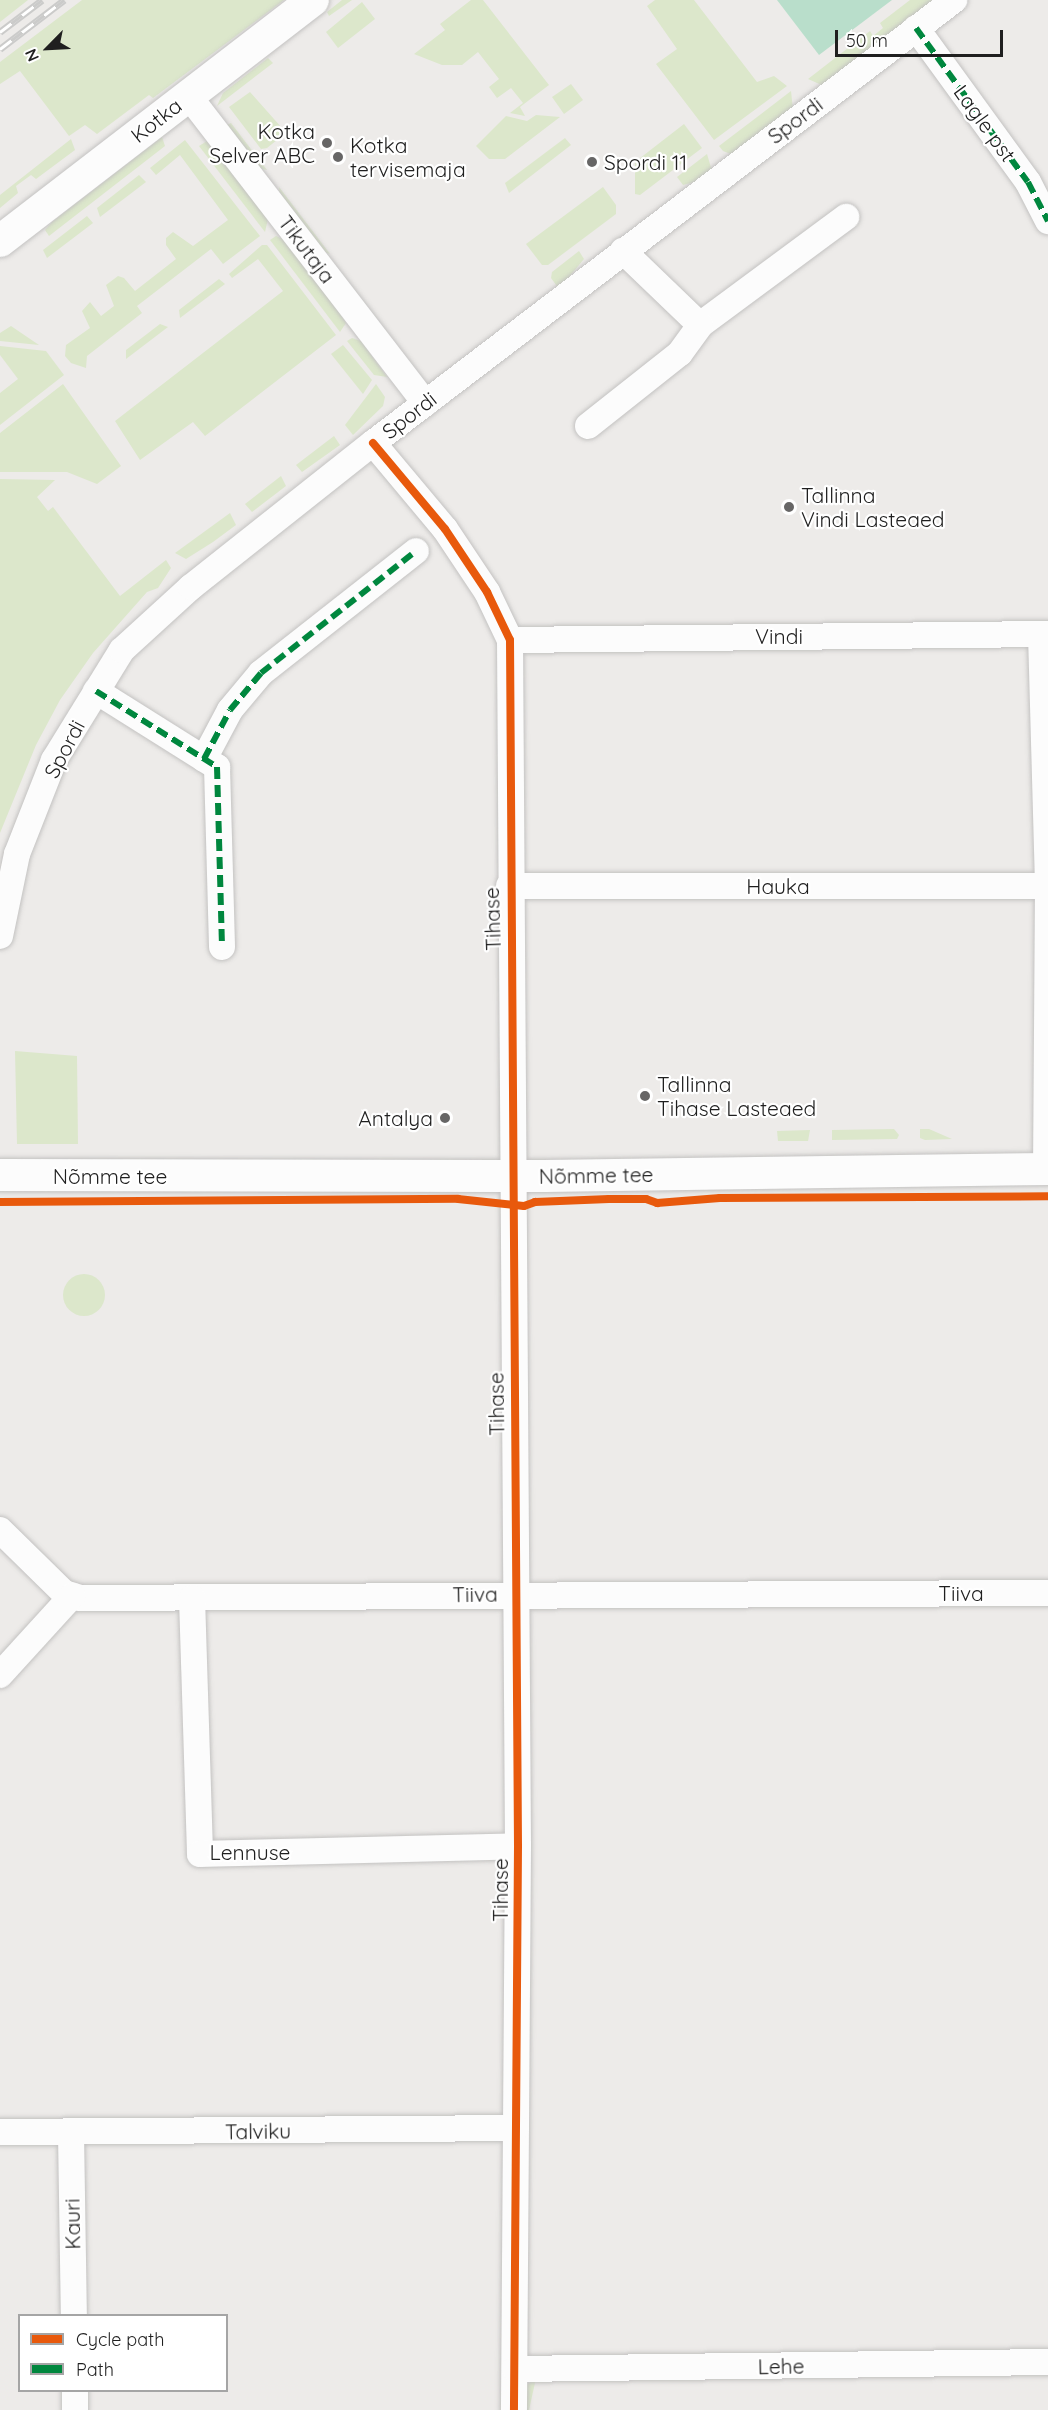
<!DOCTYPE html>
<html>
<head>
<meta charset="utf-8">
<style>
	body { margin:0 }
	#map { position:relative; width:1048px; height:2410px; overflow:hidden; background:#edebe9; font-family:Quicksand,sans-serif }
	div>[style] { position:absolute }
	.grass>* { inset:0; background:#dce7cb }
	.round { border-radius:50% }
	.pitch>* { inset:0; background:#b9decb }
	.roads { filter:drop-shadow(0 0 2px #c3c2c1) drop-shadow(0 0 2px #c3c2c1) }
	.minor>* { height:26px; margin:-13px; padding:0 13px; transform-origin:13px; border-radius:13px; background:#fcfcfc }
	.tertiary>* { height:32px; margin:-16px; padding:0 16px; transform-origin:16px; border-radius:16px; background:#fcfcfc }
	.rail>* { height:7px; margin-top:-3.5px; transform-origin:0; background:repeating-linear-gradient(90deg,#fff 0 14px,#cbcbca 0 28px); box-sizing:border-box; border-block:2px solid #cbcbca }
	.quiet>* { height:6px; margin-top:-3px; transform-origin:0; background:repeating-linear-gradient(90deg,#00873e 0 12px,transparent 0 18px) }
	.cycleway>* { height:8px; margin:-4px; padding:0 4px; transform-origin:4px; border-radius:4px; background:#e8590c }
	.dots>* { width:16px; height:16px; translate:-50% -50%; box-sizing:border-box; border:3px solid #fff; border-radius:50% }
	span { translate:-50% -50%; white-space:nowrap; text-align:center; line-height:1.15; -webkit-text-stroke:4.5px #fff; paint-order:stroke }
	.street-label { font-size:21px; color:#1f1f1f }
	.poi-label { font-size:21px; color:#1f1f1f }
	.right { translate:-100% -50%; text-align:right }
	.left { translate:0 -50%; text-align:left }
	.legend { position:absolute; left:18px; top:2314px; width:210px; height:78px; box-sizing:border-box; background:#fff; border:2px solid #a5a5a5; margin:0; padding:8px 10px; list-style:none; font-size:18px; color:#1f1f1f }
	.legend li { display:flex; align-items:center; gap:12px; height:30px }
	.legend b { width:30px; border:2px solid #a5a5a5 }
	.north { position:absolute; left:18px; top:18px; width:60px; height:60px; -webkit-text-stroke:4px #fff; paint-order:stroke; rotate:246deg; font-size:16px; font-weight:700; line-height:24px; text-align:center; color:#1f1f1f }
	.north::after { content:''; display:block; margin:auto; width:21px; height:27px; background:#1f1f1f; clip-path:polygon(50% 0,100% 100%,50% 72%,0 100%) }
	.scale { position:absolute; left:835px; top:30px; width:168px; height:27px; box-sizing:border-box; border:3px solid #1f1f1f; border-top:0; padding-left:8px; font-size:18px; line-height:21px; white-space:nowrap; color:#1f1f1f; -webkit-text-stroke:4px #fff; paint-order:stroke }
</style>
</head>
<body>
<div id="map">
	<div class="grass">
		<i style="clip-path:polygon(0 0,28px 0,0 22px)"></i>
		<i style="clip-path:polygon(82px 0,284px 0,153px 98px,149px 95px,97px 134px,85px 125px,69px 136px,20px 71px,0 84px,0 62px)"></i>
		<i style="clip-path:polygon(342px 0,352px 0,329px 16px,327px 12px)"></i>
		<i style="clip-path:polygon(471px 0,483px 0,549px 85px,520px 107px,525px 116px,510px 113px,523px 103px,511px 88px,497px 98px,489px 87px,499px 79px,478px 52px,462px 65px,442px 65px,414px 54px,445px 30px,440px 24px)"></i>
		<i style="clip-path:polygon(655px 0,694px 0,757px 82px,774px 76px,787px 86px,714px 140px,656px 64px,677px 49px,647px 6px)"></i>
		<i style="clip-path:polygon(910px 0,931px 0,934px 4px,824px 86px,808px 79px,870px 31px,873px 36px,883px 28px,880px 23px)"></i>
		<i style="clip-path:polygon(362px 2px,375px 19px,338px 48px,326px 32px)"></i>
		<i style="clip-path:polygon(268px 58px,273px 63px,217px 106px,223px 93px)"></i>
		<i style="clip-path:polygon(571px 84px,583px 100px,564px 114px,552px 97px)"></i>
		<i style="clip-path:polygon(791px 91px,793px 110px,733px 155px,723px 151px,719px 146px)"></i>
		<i style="clip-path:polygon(250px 92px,282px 128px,278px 131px,282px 136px,267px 148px,261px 149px,229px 107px)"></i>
		<i style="clip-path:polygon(536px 115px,560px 117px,505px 159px,489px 159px,476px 146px,506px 116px,527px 121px)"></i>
		<i style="clip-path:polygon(231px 123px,267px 170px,258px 168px,225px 126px)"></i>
		<i style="clip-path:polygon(684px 124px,702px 148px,640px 195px,635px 194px,635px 162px)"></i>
		<i style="clip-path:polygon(162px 137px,165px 146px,49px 236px,45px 230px,52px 222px)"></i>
		<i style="clip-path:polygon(565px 138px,571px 145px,509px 193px,505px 183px)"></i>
		<i style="clip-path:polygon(71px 139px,75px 150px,36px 179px,31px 175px,16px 186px,18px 193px,0 208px,0 195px)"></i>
		<i style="clip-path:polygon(185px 140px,260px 236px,223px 264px,211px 249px,137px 306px,142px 313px,87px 356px,86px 368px,71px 363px,65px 356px,66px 345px,90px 328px,82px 311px,90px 302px,101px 316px,114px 306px,106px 285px,118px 276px,124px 278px,135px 291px,176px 259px,166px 245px,166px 238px,173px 232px,193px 246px,228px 220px,180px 155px,156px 175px,150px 168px)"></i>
		<i style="clip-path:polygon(207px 141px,268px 219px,265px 232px,199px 146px)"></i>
		<i style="clip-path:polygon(707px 154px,712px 171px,703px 180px,683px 185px,677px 177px)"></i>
		<i style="clip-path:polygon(139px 175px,146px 182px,100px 217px,97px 208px)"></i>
		<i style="clip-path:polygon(279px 187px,330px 254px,324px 252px,280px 196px)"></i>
		<i style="clip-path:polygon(603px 187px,616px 205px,616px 214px,548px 265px,542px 265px,526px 244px)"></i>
		<i style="clip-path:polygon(87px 216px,93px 223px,47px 258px,43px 250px)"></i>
		<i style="clip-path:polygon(276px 236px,285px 240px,343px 318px,346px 323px,340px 332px,270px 240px)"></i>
		<i style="clip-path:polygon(262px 245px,267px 245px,336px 335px,205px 436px,193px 422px,140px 460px,115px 421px,283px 291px,258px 259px,232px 278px,229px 274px)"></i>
		<i style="clip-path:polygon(579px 251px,584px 259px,559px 289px,551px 278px,552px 272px)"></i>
		<i style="clip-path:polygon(219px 279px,225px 284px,180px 318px,179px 310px)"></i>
		<i style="clip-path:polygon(160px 324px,168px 327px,126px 359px,126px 350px)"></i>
		<i style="clip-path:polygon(11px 326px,39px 345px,0 341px,0 333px)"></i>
		<i style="clip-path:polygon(352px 338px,361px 341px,387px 377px,374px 375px,347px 341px)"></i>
		<i style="clip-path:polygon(343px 345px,372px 380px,363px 394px,331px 354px)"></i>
		<i style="clip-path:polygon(0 346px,46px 351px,64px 375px,0 425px,0 393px,18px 379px,0 355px)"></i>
		<i style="clip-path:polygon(63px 384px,121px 466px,97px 484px,67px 472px,0 472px,0 433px)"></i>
		<i style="clip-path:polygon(376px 384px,385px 397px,383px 406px,353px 435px,345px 425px)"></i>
		<i style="clip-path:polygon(334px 436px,340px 445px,302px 472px,296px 465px)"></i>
		<i style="clip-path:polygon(281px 476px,286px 486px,252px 512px,245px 504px)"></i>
		<i style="clip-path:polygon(0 479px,55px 480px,37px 497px,48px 511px,53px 507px,120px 596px,166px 560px,171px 568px,158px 588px,147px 592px,93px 653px,60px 700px,36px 745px,0 833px)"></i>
		<i style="clip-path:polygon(230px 513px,236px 525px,213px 542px,186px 559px,175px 553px)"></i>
		<i style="clip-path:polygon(15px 1051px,77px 1056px,78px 1144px,17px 1144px)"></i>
		<i style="clip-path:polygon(894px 1129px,899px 1135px,897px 1139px,832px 1140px,832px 1130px)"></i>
		<i style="clip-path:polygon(920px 1129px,929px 1129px,952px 1139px,925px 1140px,920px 1138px)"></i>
		<i style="clip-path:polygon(810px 1130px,808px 1141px,778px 1141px,777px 1131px)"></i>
		<i class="round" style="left:63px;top:1274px;width:42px;height:42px"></i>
		<i style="clip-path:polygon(536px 2378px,529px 2410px,524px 2410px,524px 2387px)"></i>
	</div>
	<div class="pitch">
		<i style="clip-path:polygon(777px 0,892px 0,819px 55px)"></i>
	</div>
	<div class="roads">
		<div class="minor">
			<i style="left:916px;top:28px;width:190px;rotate:54deg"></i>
			<i style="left:1028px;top:182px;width:44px;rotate:62.9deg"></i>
			<i style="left:188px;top:95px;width:389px;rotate:52.4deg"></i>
			<i style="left:700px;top:325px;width:182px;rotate:-36.5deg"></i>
			<i style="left:588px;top:426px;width:117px;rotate:-38.4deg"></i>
			<i style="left:680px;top:353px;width:34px;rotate:-54deg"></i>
			<i style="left:700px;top:325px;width:107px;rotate:-136.1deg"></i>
			<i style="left:373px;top:443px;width:112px;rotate:50.1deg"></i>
			<i style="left:445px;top:529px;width:76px;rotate:56.3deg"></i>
			<i style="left:487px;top:592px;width:53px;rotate:64.4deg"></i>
			<i style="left:510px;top:640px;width:1206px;rotate:89.62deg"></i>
			<i style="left:518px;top:1846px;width:564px;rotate:90.41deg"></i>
			<i style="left:1041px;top:634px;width:252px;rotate:88.4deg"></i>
			<i style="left:1048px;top:886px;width:283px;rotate:90.4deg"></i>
			<i style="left:510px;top:640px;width:538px;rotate:-0.64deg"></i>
			<i style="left:96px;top:691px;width:143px;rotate:32.1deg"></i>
			<i style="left:217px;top:767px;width:180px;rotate:88.4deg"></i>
			<i style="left:204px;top:759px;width:55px;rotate:-62deg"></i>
			<i style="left:230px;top:710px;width:48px;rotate:-50deg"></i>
			<i style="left:261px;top:673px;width:197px;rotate:-38.2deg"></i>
			<i style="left:509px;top:886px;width:539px"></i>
			<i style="left:0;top:936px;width:84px;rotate:-78.3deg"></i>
			<i style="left:17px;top:854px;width:101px;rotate:-68.5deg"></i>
			<i style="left:54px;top:760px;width:129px;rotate:-58.3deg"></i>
			<i style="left:122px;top:650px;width:93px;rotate:-42.4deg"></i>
			<i style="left:191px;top:587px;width:232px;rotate:-38.4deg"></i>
			<i style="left:373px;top:443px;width:731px;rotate:-37.32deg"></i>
			<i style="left:0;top:1530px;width:90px;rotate:44.5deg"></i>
			<i style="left:64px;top:1593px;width:17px;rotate:17deg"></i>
			<i style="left:80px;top:1598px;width:968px;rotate:-0.3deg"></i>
			<i style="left:192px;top:1598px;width:256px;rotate:88.2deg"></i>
			<i style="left:200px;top:1854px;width:318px;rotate:-1.4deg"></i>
			<i style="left:0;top:1675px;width:107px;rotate:-47.7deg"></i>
			<i style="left:0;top:2132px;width:516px;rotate:-0.44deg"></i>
			<i style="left:71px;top:2133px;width:183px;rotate:89.1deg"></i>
			<i style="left:515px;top:2369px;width:533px;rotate:-0.75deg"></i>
			<i style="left:75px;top:2390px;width:20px;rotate:90deg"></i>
		</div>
		<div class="tertiary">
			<i style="left:0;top:241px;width:395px;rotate:-37.6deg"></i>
			<i style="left:0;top:1175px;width:544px;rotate:0.11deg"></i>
			<i style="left:544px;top:1176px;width:504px;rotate:-0.8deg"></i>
		</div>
	</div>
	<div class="rail">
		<i style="left:0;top:32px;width:53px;rotate:-37.3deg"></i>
		<i style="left:0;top:49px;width:81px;rotate:-37.4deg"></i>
	</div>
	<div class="quiet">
		<i style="left:916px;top:28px;width:190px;rotate:54deg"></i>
		<i style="left:1028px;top:182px;width:44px;rotate:62.9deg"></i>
		<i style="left:96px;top:691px;width:143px;rotate:32.1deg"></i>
		<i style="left:217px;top:767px;width:180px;rotate:88.4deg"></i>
		<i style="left:204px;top:759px;width:55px;rotate:-62deg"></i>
		<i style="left:230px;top:710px;width:48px;rotate:-50deg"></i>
		<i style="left:261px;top:673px;width:197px;rotate:-38.2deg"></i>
	</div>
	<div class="cycleway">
		<i style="left:373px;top:443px;width:112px;rotate:50.1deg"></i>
		<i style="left:445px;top:529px;width:76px;rotate:56.3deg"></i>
		<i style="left:487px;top:592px;width:53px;rotate:64.4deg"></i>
		<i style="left:510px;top:640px;width:1206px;rotate:89.62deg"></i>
		<i style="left:518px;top:1846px;width:564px;rotate:90.41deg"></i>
		<i style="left:0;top:1202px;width:458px;rotate:-0.4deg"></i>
		<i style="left:458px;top:1199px;width:66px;rotate:6.1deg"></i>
		<i style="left:524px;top:1206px;width:12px;rotate:-20deg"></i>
		<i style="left:535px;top:1202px;width:74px;rotate:-2.3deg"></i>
		<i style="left:609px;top:1199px;width:37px"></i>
		<i style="left:646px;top:1199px;width:12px;rotate:20deg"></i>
		<i style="left:657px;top:1203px;width:63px;rotate:-4.5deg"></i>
		<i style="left:720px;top:1198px;width:328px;rotate:-0.3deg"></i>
	</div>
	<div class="dots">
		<i style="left:327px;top:143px;background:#676666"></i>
		<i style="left:338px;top:157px;background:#676666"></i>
		<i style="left:592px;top:162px;background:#676666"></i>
		<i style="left:789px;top:507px;background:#676666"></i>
		<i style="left:645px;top:1096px;background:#676666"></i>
		<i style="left:445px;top:1118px;background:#676666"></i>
	</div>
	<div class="street-label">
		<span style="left:156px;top:120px;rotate:-38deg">Kotka</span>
		<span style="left:795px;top:120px;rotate:-37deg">Spordi</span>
		<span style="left:985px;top:123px;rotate:54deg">Lagle pst</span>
		<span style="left:307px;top:249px;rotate:53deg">Tikutaja</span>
		<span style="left:409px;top:415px;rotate:-38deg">Spordi</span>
		<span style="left:779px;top:636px">Vindi</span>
		<span style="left:64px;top:749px;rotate:-62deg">Spordi</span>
		<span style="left:778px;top:886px">Hauka</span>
		<span style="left:492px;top:919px;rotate:-92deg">Tihase</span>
		<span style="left:596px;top:1175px;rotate:-1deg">Nõmme tee</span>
		<span style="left:110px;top:1176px">Nõmme tee</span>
		<span style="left:496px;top:1404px;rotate:-91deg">Tihase</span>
		<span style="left:961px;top:1593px">Tiiva</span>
		<span style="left:475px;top:1594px;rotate:-1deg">Tiiva</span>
		<span style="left:250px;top:1852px">Lennuse</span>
		<span style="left:500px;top:1890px;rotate:-90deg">Tihase</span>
		<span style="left:258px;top:2131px;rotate:-1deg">Talviku</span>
		<span style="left:72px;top:2224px;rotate:-91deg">Kauri</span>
		<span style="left:781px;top:2366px;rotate:-1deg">Lehe</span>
	</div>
	<div class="poi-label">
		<span class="right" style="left:315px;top:143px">Kotka<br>Selver ABC</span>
		<span class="left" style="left:350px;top:157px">Kotka<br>tervisemaja</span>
		<span class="left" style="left:604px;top:162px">Spordi 11</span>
		<span class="left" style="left:801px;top:507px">Tallinna<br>Vindi Lasteaed</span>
		<span class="left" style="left:657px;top:1096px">Tallinna<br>Tihase Lasteaed</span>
		<span class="right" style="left:433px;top:1118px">Antalya</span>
	</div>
	<ul class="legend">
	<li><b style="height:8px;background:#e8590c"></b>Cycle path</li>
	<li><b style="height:8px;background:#00873e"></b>Path</li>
	</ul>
	<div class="north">N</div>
	<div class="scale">50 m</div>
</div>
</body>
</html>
